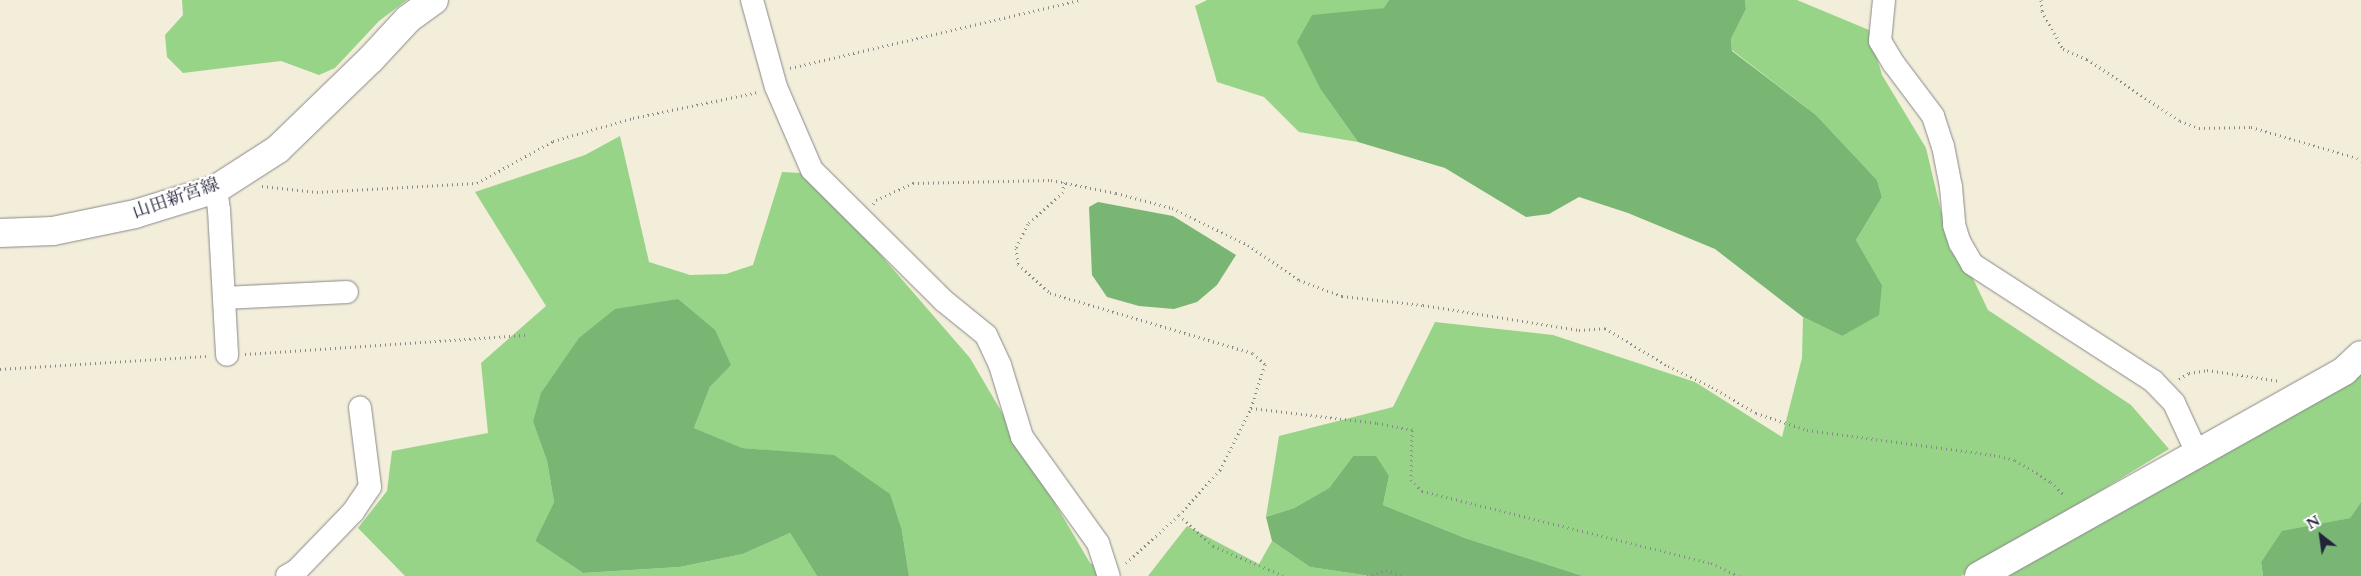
<!DOCTYPE html>
<html>
<head>
<meta charset="utf-8">
<style>
	body { margin:0 }
	#map { position:relative; width:2361px; height:576px; overflow:hidden; background:#f2eeda; font-family:Cardo,"Noto Serif JP",serif }
	div>[style] { position:absolute }
	.green>* { inset:0; background:#97d488 }
	.forest>* { inset:0; background:#79b674 }
	.path>* { height:3px; margin-top:-1.5px; transform-origin:0; background:repeating-linear-gradient(90deg,#8a888a 0 1px,transparent 0 5px) }
	.roads { filter:drop-shadow(0 0 1px #8a888a) drop-shadow(0 0 1px #8a888a) }
	.street>* { height:22px; margin:-11px; padding:0 11px; transform-origin:11px; border-radius:11px; background:#fff }
	.secondary>* { height:28px; margin:-14px; padding:0 14px; transform-origin:14px; border-radius:14px; background:#fff }
	span { translate:-50% -50%; white-space:nowrap; text-align:center; line-height:1.15; -webkit-text-stroke:4.5px #fff; paint-order:stroke }
	.street-label { font-size:18px; color:#22223b }
	.north { position:absolute; left:2296px; top:511px; width:50px; height:50px; -webkit-text-stroke:4px #fff; paint-order:stroke; rotate:330deg; font-size:14px; font-weight:700; line-height:20px; text-align:center; color:#22223b }
	.north::after { content:''; display:block; margin:auto; width:18px; height:22px; background:#22223b; clip-path:polygon(50% 0,100% 100%,50% 72%,0 100%) }
</style>
</head>
<body>
<div id="map">
	<div class="green">
		<i style="clip-path:polygon(182px 0,407px 0,379px 21px,335px 68px,319px 75px,281px 61px,183px 73px,167px 57px,165px 35px,183px 15px)"></i>
		<i style="clip-path:polygon(1207px 0,1389px 0,1385px 8px,1354px 12px,1321px 90px,1358px 142px,1299px 132px,1264px 97px,1217px 82px,1195px 6px)"></i>
		<i style="clip-path:polygon(1745px 0,1797px 0,1869px 30px,1882px 75px,1926px 148px,1941px 211px,1988px 310px,2131px 405px,2169px 449px,1961px 576px,1583px 576px,1465px 538px,1383px 505px,1389px 476px,1353px 456px,1329px 488px,1294px 508px,1266px 517px,1279px 436px,1393px 407px,1435px 322px,1553px 335px,1695px 382px,1782px 437px,1802px 358px,1803px 317px,1842px 336px,1882px 285px,1856px 240px,1882px 197px,1877px 180px,1816px 115px,1732px 50px,1731px 39px,1746px 9px)"></i>
		<i style="clip-path:polygon(620px 136px,649px 262px,690px 275px,726px 274px,753px 265px,782px 172px,801px 173px,873px 246px,970px 358px,1090px 563px,1117px 576px,909px 576px,902px 531px,834px 456px,741px 448px,694px 428px,710px 387px,731px 364px,533px 422px,547px 461px,554px 502px,535px 541px,583px 573px,680px 567px,743px 554px,790px 533px,817px 576px,405px 576px,358px 528px,387px 491px,392px 451px,488px 433px,481px 363px,546px 306px,475px 192px,585px 155px)"></i>
		<i style="clip-path:polygon(2361px 372px,2361px 502px,2350px 518px,2282px 532px,2261px 562px,2263px 576px,2006px 576px,2117px 511px,2228px 452px)"></i>
		<i style="clip-path:polygon(1187px 526px,1259px 564px,1272px 541px,1310px 567px,1370px 576px,1148px 576px)"></i>
	</div>
	<div class="forest">
		<i style="clip-path:polygon(1389px 0,1745px 0,1746px 9px,1731px 39px,1732px 51px,1816px 115px,1877px 180px,1882px 197px,1856px 240px,1882px 285px,1879px 315px,1842px 336px,1803px 317px,1715px 249px,1628px 213px,1579px 197px,1549px 214px,1526px 217px,1445px 168px,1358px 142px,1321px 90px,1297px 42px,1312px 15px,1384px 8px)"></i>
		<i style="clip-path:polygon(1098px 202px,1173px 216px,1236px 255px,1217px 285px,1197px 302px,1174px 309px,1139px 306px,1107px 297px,1092px 275px,1089px 207px)"></i>
		<i style="clip-path:polygon(678px 299px,715px 330px,731px 365px,710px 387px,694px 428px,742px 448px,834px 455px,890px 494px,902px 531px,909px 576px,817px 576px,790px 533px,743px 554px,680px 567px,583px 573px,535px 541px,554px 502px,547px 461px,533px 422px,541px 393px,579px 338px,615px 309px)"></i>
		<i style="clip-path:polygon(1353px 456px,1376px 456px,1389px 476px,1383px 505px,1465px 538px,1583px 576px,1370px 576px,1310px 567px,1272px 541px,1266px 517px,1294px 508px,1329px 488px)"></i>
		<i style="clip-path:polygon(2361px 502px,2361px 576px,2263px 576px,2261px 562px,2282px 531px,2350px 518px)"></i>
	</div>
	<div class="path">
		<i style="left:2041px;top:0;width:11px;rotate:85deg"></i>
		<i style="left:2042px;top:11px;width:43px;rotate:61.1deg"></i>
		<i style="left:2063px;top:49px;width:26px;rotate:23deg"></i>
		<i style="left:2087px;top:59px;width:112px;rotate:33.7deg"></i>
		<i style="left:2180px;top:121px;width:20px;rotate:20deg"></i>
		<i style="left:2199px;top:128px;width:52px;rotate:-1.1deg"></i>
		<i style="left:2251px;top:127px;width:110px;rotate:16.3deg"></i>
		<i style="left:2357px;top:158px;width:5px;rotate:37deg"></i>
		<i style="left:790px;top:68px;width:299px;rotate:-13.2deg"></i>
		<i style="left:1064px;top:182px;width:10px;rotate:96deg"></i>
		<i style="left:1063px;top:192px;width:47px;rotate:137.6deg"></i>
		<i style="left:1028px;top:224px;width:27px;rotate:117deg"></i>
		<i style="left:1016px;top:248px;width:16px;rotate:83deg"></i>
		<i style="left:1018px;top:264px;width:43px;rotate:42.2deg"></i>
		<i style="left:1050px;top:293px;width:212px;rotate:16.5deg"></i>
		<i style="left:1253px;top:353px;width:16px;rotate:43deg"></i>
		<i style="left:1265px;top:364px;width:46px;rotate:107.7deg"></i>
		<i style="left:262px;top:186px;width:55px;rotate:6.2deg"></i>
		<i style="left:317px;top:192px;width:160px;rotate:-3.2deg"></i>
		<i style="left:477px;top:183px;width:87px;rotate:-28.9deg"></i>
		<i style="left:553px;top:141px;width:83px;rotate:-16deg"></i>
		<i style="left:633px;top:118px;width:128px;rotate:-11.7deg"></i>
		<i style="left:873px;top:204px;width:5px;rotate:-53deg"></i>
		<i style="left:876px;top:200px;width:41px;rotate:-24.7deg"></i>
		<i style="left:913px;top:183px;width:138px;rotate:-1.2deg"></i>
		<i style="left:1051px;top:180px;width:66px;rotate:11.3deg"></i>
		<i style="left:1116px;top:193px;width:58px;rotate:15deg"></i>
		<i style="left:1172px;top:208px;width:85px;rotate:26deg"></i>
		<i style="left:1248px;top:245px;width:62px;rotate:34.5deg"></i>
		<i style="left:1299px;top:280px;width:46px;rotate:20.4deg"></i>
		<i style="left:1342px;top:296px;width:81px;rotate:6.3deg"></i>
		<i style="left:1423px;top:305px;width:158px;rotate:9.1deg"></i>
		<i style="left:1579px;top:330px;width:26px;rotate:-4deg"></i>
		<i style="left:1605px;top:328px;width:74px;rotate:31.1deg"></i>
		<i style="left:1668px;top:366px;width:49px;rotate:25.5deg"></i>
		<i style="left:1712px;top:387px;width:51px;rotate:30.6deg"></i>
		<i style="left:1756px;top:413px;width:54px;rotate:18.4deg"></i>
		<i style="left:1807px;top:430px;width:189px;rotate:7.6deg"></i>
		<i style="left:1994px;top:455px;width:22px;rotate:13deg"></i>
		<i style="left:2015px;top:460px;width:42px;rotate:31.4deg"></i>
		<i style="left:2051px;top:482px;width:17px;rotate:45deg"></i>
		<i style="left:245px;top:354px;width:283px;rotate:-3.9deg"></i>
		<i style="left:0;top:369px;width:209px;rotate:-3.6deg"></i>
		<i style="left:2179px;top:379px;width:12px;rotate:-31deg"></i>
		<i style="left:2189px;top:373px;width:18px;rotate:-9deg"></i>
		<i style="left:2207px;top:370px;width:74px;rotate:8.6deg"></i>
		<i style="left:1179px;top:515px;width:46px;rotate:42.4deg"></i>
		<i style="left:1213px;top:546px;width:77px;rotate:22.9deg"></i>
		<i style="left:1126px;top:563px;width:72px;rotate:-42.2deg"></i>
		<i style="left:1179px;top:515px;width:61px;rotate:-47.7deg"></i>
		<i style="left:1220px;top:470px;width:69px;rotate:-63.4deg"></i>
		<i style="left:1251px;top:408px;width:127px;rotate:6.8deg"></i>
		<i style="left:1377px;top:423px;width:36px;rotate:11deg"></i>
		<i style="left:1412px;top:430px;width:50px;rotate:91.1deg"></i>
		<i style="left:1411px;top:480px;width:16px;rotate:45deg"></i>
		<i style="left:1422px;top:491px;width:298px;rotate:14deg"></i>
		<i style="left:1711px;top:563px;width:31px;rotate:25deg"></i>
		<i style="left:1367px;top:576px;width:20px;rotate:-18deg"></i>
		<i style="left:1386px;top:570px;width:17px;rotate:21deg"></i>
	</div>
	<div class="roads">
		<div class="street">
			<i style="left:752px;top:0;width:90px;rotate:74.6deg"></i>
			<i style="left:776px;top:87px;width:90px;rotate:66.6deg"></i>
			<i style="left:812px;top:170px;width:186px;rotate:44.8deg"></i>
			<i style="left:944px;top:301px;width:54px;rotate:39deg"></i>
			<i style="left:986px;top:335px;width:33px;rotate:65deg"></i>
			<i style="left:1000px;top:365px;width:75px;rotate:73deg"></i>
			<i style="left:1022px;top:437px;width:130px;rotate:54.4deg"></i>
			<i style="left:1098px;top:543px;width:35px;rotate:72deg"></i>
			<i style="left:1884px;top:0;width:41px;rotate:95.6deg"></i>
			<i style="left:1880px;top:41px;width:27px;rotate:59deg"></i>
			<i style="left:1894px;top:64px;width:65px;rotate:53.1deg"></i>
			<i style="left:1933px;top:116px;width:32px;rotate:72deg"></i>
			<i style="left:1943px;top:146px;width:42px;rotate:79deg"></i>
			<i style="left:1951px;top:187px;width:38px;rotate:85deg"></i>
			<i style="left:1954px;top:225px;width:19px;rotate:72deg"></i>
			<i style="left:1960px;top:243px;width:24px;rotate:60deg"></i>
			<i style="left:1972px;top:264px;width:216px;rotate:32.9deg"></i>
			<i style="left:2153px;top:381px;width:30px;rotate:46deg"></i>
			<i style="left:2174px;top:403px;width:55px;rotate:65.3deg"></i>
			<i style="left:216px;top:189px;width:21px;rotate:82deg"></i>
			<i style="left:219px;top:210px;width:145px;rotate:86.8deg"></i>
			<i style="left:224px;top:298px;width:123px;rotate:-2.8deg"></i>
			<i style="left:287px;top:576px;width:12px;rotate:-31deg"></i>
			<i style="left:297px;top:570px;width:81px;rotate:-46deg"></i>
			<i style="left:353px;top:512px;width:30px;rotate:-56deg"></i>
			<i style="left:370px;top:487px;width:80px;rotate:-97.2deg"></i>
		</div>
		<div class="secondary">
			<i style="left:0;top:233px;width:53px;rotate:-2.2deg"></i>
			<i style="left:53px;top:231px;width:84px;rotate:-11.7deg"></i>
			<i style="left:135px;top:214px;width:85px;rotate:-17.2deg"></i>
			<i style="left:216px;top:189px;width:74px;rotate:-32.8deg"></i>
			<i style="left:278px;top:149px;width:129px;rotate:-44.1deg"></i>
			<i style="left:371px;top:59px;width:54px;rotate:-47.2deg"></i>
			<i style="left:408px;top:19px;width:32px;rotate:-36deg"></i>
			<i style="left:1979px;top:576px;width:419px;rotate:-29.3deg"></i>
			<i style="left:2344px;top:371px;width:23px;rotate:-43deg"></i>
		</div>
	</div>
	<div class="street-label">
		<span style="left:176px;top:199px;rotate:-19deg">山田新宮線</span>
	</div>
	<div class="north">N</div>
</div>
</body>
</html>
